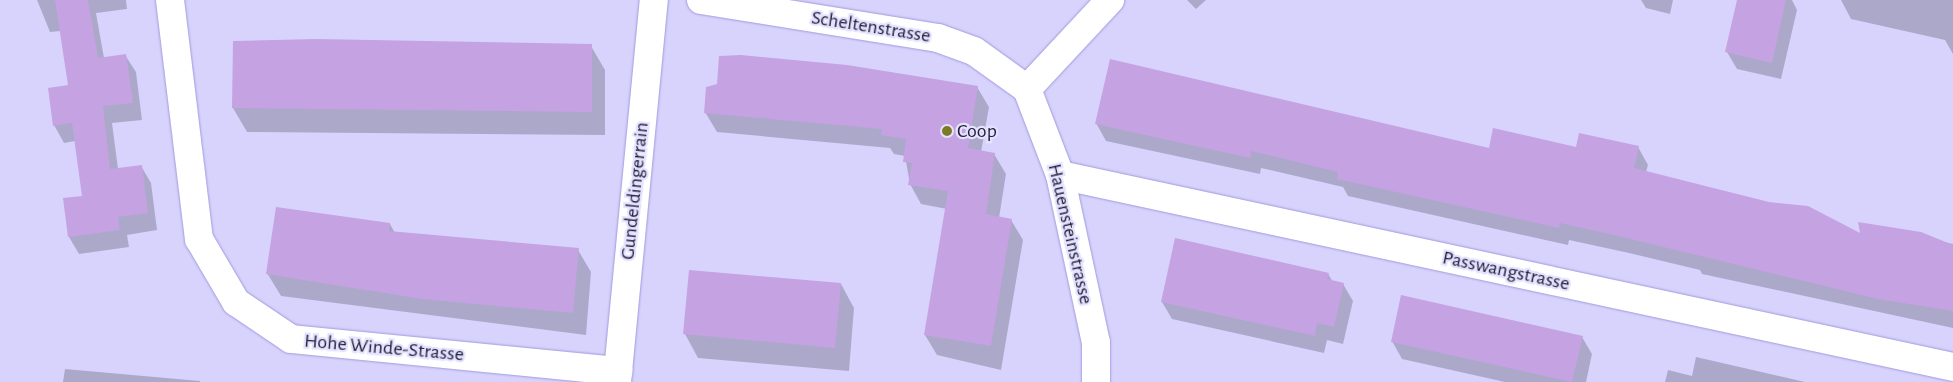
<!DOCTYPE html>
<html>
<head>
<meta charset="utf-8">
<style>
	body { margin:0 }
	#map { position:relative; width:1953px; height:382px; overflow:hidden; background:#d7d3fd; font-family:"Alegreya Sans",sans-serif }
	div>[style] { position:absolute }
	.shadow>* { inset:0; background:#0003 }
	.building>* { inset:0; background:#c5a2e2 }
	.roads { filter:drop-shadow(0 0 1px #a19adc) drop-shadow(0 0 1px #a19adc) }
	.street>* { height:28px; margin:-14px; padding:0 14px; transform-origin:14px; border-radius:14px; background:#fff }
	.dots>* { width:14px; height:14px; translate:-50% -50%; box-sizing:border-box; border:2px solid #e4e2ff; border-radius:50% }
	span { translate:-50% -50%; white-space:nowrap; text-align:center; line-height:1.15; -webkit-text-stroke:4.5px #e4e2ff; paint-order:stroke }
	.street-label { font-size:20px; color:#211d37 }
	.poi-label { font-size:20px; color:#211d37 }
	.left { translate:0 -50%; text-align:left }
</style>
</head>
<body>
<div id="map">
	<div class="shadow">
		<i style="clip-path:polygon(37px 0,126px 0,127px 9px,96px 13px,104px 58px,125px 55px,136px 72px,142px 120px,112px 123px,118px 169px,141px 166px,151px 183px,157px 230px,127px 235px,129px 247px,79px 254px,69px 237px,84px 197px,75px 141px,64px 143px,54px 125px,69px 86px,61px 31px,50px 32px)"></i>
		<i style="clip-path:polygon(1187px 0,1206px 0,1196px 9px)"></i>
		<i style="clip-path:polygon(1641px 0,1673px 0,1670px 14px,1646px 8px)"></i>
		<i style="clip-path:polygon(1738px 0,1792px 0,1797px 10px,1781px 79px,1737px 69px,1727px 52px)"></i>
		<i style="clip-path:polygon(1841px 0,1953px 0,1953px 54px,1945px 40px,1851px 19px)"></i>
		<i style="clip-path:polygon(591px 46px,605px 70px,605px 135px,247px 132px,233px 108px)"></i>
		<i style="clip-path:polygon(977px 87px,989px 107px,981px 152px,994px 154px,1006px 174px,999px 218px,1011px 220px,1023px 240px,1001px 370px,937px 355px,925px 335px,947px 209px,921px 204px,910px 184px,905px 156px,894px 154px,890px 148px,717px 132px,705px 112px)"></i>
		<i style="clip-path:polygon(1096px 123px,1490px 149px,1638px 147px,1648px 165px,1646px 172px,1861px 236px,1860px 223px,1953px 244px,1953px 328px,1702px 274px,1700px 270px,1629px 253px,1569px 240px,1568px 245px,1348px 196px,1343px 187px,1261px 168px,1260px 174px,1106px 141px)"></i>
		<i style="clip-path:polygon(390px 224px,395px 233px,578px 250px,591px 272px,586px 335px,281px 296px,267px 273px)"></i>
		<i style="clip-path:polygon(1328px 274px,1333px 282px,1343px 284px,1353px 301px,1343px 344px,1327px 340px,1324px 353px,1172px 319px,1162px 302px)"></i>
		<i style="clip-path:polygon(841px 284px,854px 308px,849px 371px,698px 358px,685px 334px)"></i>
		<i style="clip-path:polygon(1582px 337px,1592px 354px,1586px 382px,1505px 382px,1402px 359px,1392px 341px)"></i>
		<i style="clip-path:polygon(1696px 357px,1805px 382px,1665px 382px,1668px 370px,1692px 376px)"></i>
		<i style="clip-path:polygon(65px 369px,200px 381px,200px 382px,63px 382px)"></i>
	</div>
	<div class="building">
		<i style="clip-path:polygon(55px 0,88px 0,98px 58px,126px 54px,133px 103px,103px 106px,110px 169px,142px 165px,148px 213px,118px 217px,120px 230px,68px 237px,63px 198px,82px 196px,72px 123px,53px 126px,48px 88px,68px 85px)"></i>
		<i style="clip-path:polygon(1737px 0,1786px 0,1772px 63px,1725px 52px)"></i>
		<i style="clip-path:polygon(316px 39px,592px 44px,592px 112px,232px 108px,233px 41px)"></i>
		<i style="clip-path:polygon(741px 55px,847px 65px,978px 86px,968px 148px,995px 153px,986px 214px,1012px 219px,991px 346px,924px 335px,948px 191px,908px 185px,912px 163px,903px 162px,906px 139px,881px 135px,882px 129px,704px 113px,706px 87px,717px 84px,719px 56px)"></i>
		<i style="clip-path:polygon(1110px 59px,1489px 148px,1493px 128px,1576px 147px,1579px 133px,1639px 146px,1634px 168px,1769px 202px,1808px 206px,1860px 233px,1858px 222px,1921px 232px,1953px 245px,1953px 311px,1878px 299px,1618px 236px,1560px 223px,1559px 228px,1414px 196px,1337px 179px,1338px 172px,1251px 151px,1250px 158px,1095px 124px)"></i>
		<i style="clip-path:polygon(276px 207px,390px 223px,389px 231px,579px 248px,573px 313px,422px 299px,266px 274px)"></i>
		<i style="clip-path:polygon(1175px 238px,1329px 273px,1327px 279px,1344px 283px,1334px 327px,1317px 323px,1315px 336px,1161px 302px)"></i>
		<i style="clip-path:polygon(689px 270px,841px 283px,835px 348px,683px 334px)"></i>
		<i style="clip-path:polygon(1401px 295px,1583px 336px,1572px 382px,1391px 342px)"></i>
	</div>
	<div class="roads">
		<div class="street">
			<i style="left:170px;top:0;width:241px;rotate:83.1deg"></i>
			<i style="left:199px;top:239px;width:73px;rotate:59.6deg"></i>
			<i style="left:236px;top:302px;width:66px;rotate:33.9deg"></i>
			<i style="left:291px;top:339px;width:329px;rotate:5.6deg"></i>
			<i style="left:701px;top:0;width:240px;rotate:9.1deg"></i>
			<i style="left:938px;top:38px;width:38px;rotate:20deg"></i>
			<i style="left:974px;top:51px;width:65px;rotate:35.6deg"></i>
			<i style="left:1027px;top:89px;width:92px;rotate:69deg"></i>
			<i style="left:1060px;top:175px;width:172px;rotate:77.9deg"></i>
			<i style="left:1096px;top:343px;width:39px;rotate:90deg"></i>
			<i style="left:1027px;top:89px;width:122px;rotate:-47deg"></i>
			<i style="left:1060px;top:175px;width:913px;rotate:12.13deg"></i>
			<i style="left:617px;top:382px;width:384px;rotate:-84.5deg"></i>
		</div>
	</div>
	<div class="dots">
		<i style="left:947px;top:131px;background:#7c7b23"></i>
	</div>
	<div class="street-label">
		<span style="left:871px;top:27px;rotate:9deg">Scheltenstrasse</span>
		<span style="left:635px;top:191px;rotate:-84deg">Gundeldingerrain</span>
		<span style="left:1070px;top:234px;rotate:77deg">Hauensteinstrasse</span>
		<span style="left:1506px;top:271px;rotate:12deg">Passwangstrasse</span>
		<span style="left:384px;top:348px;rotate:5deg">Hohe Winde-Strasse</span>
	</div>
	<div class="poi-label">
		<span class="left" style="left:957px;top:131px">Coop</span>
	</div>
</div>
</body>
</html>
